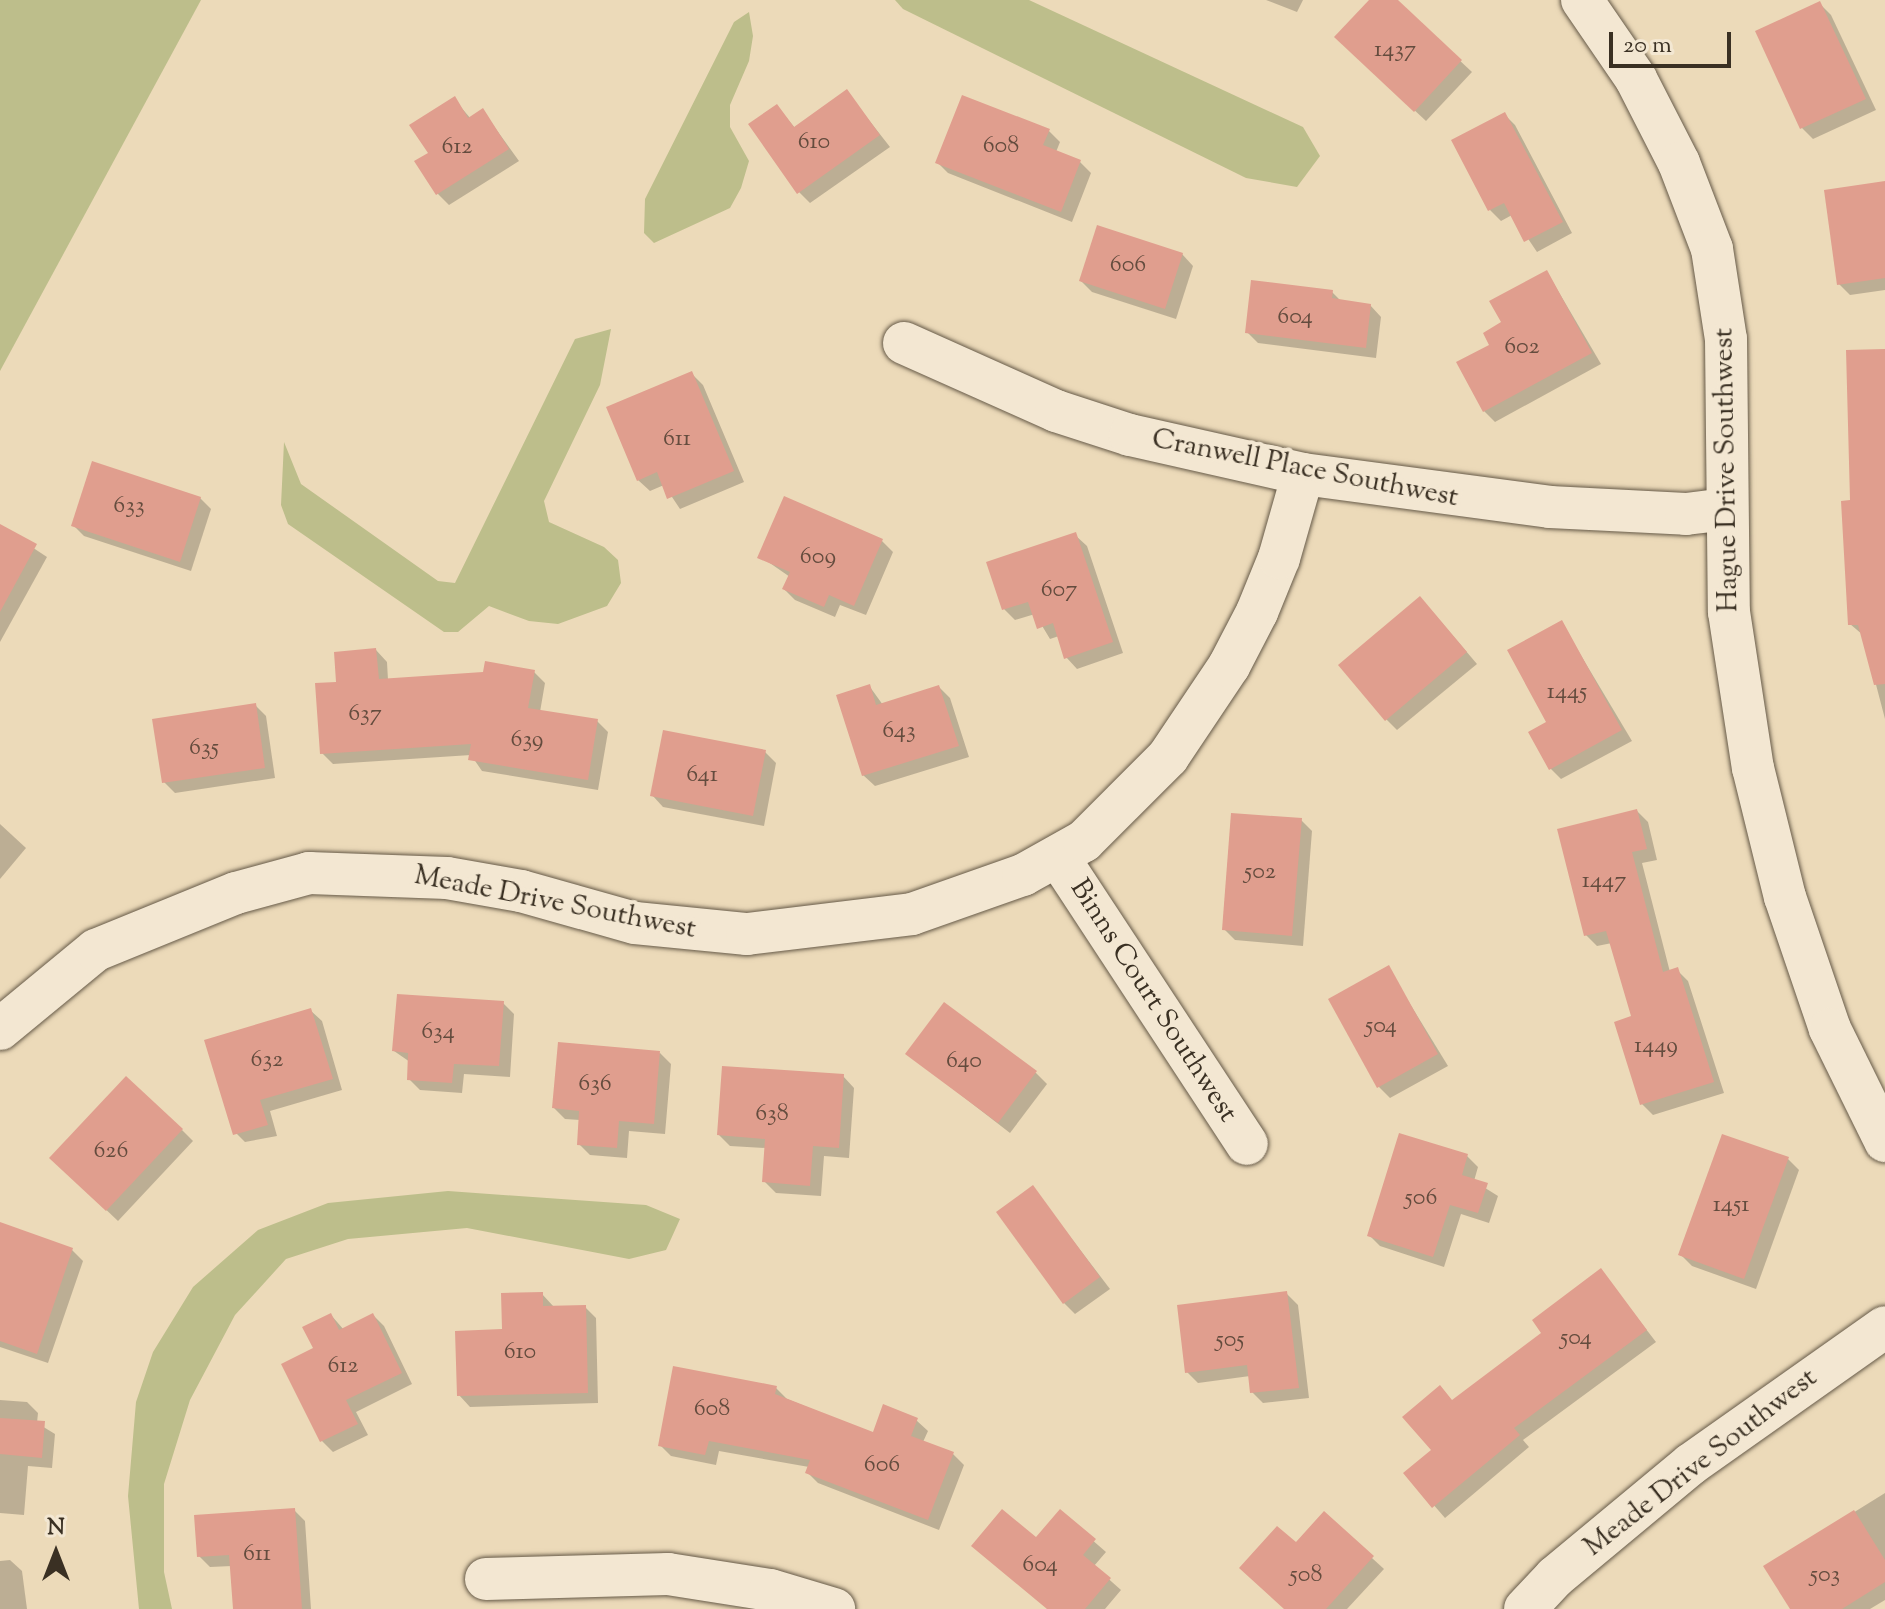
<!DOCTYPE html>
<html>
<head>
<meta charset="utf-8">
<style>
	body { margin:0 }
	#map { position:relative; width:1885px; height:1609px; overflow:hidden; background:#ecdab9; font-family:"Sorts Mill Goudy",serif }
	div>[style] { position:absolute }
	.green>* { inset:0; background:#bdbe8b }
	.shadow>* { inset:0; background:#0003 }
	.building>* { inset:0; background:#e09e8e }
	.roads { filter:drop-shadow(0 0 2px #665a48) drop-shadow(0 0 2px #665a48) }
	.street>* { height:42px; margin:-21px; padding:0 21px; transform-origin:21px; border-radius:21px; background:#f3e7d2 }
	span { translate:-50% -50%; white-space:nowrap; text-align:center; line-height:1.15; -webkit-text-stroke:8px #f3e7d2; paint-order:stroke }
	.number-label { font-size:24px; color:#644c3e }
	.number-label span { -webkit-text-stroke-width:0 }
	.street-label { font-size:28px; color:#3a3023 }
	.north { position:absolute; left:16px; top:1513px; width:80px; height:80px; -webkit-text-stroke:6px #f3e7d2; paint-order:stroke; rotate:0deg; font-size:22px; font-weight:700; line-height:32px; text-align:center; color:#3a3023 }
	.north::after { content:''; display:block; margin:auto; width:28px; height:36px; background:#3a3023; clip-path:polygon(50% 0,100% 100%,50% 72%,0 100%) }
	.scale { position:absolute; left:1609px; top:32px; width:122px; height:36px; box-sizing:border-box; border:4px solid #3a3023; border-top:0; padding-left:10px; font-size:24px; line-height:28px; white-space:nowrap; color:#3a3023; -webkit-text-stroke:6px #f3e7d2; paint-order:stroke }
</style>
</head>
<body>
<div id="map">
	<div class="green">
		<i style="clip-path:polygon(0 0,201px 0,0 371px)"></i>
		<i style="clip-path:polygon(895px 0,1029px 0,1303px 127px,1320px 156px,1297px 187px,1246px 178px,903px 9px)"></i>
		<i style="clip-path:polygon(749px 12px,753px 36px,749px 61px,730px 105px,730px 127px,749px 161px,741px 188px,730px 208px,654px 243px,644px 233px,645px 199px,734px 22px)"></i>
		<i style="clip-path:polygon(611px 329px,600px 385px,544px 501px,549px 522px,604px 547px,618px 560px,621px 583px,607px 606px,558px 624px,529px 621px,489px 606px,458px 632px,444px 632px,288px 524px,281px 505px,284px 442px,301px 484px,438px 581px,455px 583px,575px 339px)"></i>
		<i style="clip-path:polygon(448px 1191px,646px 1205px,680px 1219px,666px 1250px,629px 1259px,467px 1228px,348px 1239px,286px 1259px,235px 1315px,190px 1400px,164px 1484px,164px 1572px,172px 1609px,139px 1609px,128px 1496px,136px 1402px,153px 1352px,193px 1287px,258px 1230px,328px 1203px)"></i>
	</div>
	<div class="shadow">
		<i style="clip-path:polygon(1266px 0,1303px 0,1297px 12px)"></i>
		<i style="clip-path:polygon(1372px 0,1395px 0,1472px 72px,1426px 121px,1348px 48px)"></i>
		<i style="clip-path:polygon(1820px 4px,1831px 15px,1876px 110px,1813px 139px,1802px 128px)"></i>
		<i style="clip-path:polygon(847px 92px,890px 147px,810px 203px,799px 192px,777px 106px,795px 128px)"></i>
		<i style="clip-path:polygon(454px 99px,471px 119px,483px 111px,519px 161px,449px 205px,438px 194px,430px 154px)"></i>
		<i style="clip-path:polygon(1504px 114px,1515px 125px,1572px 233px,1537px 252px,1512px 215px,1501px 221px,1490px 210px)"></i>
		<i style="clip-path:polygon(1048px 130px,1060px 142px,1056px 152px,1080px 162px,1091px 173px,1072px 222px,948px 173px,937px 162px)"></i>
		<i style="clip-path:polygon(1885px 183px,1885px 290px,1850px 295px,1839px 284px)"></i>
		<i style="clip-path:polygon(1182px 254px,1193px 266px,1176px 319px,1092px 292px,1081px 281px)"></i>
		<i style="clip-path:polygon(1547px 272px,1601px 364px,1495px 422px,1484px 411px,1492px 346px)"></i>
		<i style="clip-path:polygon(1332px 292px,1341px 301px,1370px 305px,1381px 317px,1376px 358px,1258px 343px,1247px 332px)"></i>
		<i style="clip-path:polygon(1885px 351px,1885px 719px,1863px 635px,1850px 624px,1852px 502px)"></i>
		<i style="clip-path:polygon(692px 374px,703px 385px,744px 482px,680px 509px,664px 485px,650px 491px,638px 480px)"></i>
		<i style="clip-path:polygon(200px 498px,211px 509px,191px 571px,84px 536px,73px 525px)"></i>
		<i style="clip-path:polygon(785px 499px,882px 541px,893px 552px,866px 615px,840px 605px,835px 617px,795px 600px,784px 589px,790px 577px,764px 559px)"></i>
		<i style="clip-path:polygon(0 526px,47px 557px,0 642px)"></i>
		<i style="clip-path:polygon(1075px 535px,1087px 546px,1123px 653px,1077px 669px,1066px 657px,1059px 636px,1050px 639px,1035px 614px,1015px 620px,1004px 609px)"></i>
		<i style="clip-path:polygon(1431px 610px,1477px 664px,1397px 730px,1386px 719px)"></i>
		<i style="clip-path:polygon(1561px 622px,1632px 741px,1561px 779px,1550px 768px,1549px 723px)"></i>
		<i style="clip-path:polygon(376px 650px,387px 662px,388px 680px,534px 672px,545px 683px,540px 712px,597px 721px,608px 732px,598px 790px,482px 771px,471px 755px,333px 764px,322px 753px,338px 683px)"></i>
		<i style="clip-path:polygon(870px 687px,883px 705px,939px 687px,950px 698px,969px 757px,875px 786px,863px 775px)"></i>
		<i style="clip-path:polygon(255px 705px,266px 716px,275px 778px,175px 793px,164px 782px)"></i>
		<i style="clip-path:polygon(765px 752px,776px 763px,764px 826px,663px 807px,652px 795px)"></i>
		<i style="clip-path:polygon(1637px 811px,1648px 822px,1657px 860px,1642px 863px,1670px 972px,1677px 970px,1688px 981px,1724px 1093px,1653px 1115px,1642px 1104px,1634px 1018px,1612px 943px,1597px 946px,1586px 935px)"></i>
		<i style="clip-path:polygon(1301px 820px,1312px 831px,1303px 946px,1235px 940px,1224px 929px)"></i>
		<i style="clip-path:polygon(0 824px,26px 848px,0 879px)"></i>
		<i style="clip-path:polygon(1388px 968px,1448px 1066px,1390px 1098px,1379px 1087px)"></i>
		<i style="clip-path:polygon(503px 1003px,514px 1014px,510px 1077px,464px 1074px,462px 1093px,420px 1090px,409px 1079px,410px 1062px,394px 1051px)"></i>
		<i style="clip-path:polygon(310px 1010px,322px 1021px,342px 1090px,270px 1111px,277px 1136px,245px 1142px,234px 1131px)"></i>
		<i style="clip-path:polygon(660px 1053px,671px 1064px,665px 1134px,629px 1131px,627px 1158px,590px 1155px,579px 1144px,580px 1120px,565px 1119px,554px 1108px)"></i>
		<i style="clip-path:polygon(908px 1054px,1036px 1073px,1047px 1084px,1010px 1133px)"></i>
		<i style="clip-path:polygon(843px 1076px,854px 1088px,849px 1158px,824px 1156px,821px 1196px,776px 1193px,764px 1181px,766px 1148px,730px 1146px,719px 1135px)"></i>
		<i style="clip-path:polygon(182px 1130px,193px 1141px,118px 1221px,63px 1169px)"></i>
		<i style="clip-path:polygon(1467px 1156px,1478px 1167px,1474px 1181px,1498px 1196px,1489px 1223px,1461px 1214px,1444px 1267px,1380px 1246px,1369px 1235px)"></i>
		<i style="clip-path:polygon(1788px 1159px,1799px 1170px,1756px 1289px,1692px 1266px,1681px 1255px)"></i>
		<i style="clip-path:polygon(1033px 1188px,1110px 1289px,1075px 1314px,1064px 1303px)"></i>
		<i style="clip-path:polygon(0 1241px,72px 1250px,83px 1261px,48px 1363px,0 1347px)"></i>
		<i style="clip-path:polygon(1601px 1271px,1656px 1342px,1523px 1440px,1529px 1447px,1445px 1518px,1406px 1473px,1434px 1450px,1453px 1402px,1544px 1333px)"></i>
		<i style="clip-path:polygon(1286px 1293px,1298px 1305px,1309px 1398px,1263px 1403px,1252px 1392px,1250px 1376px,1198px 1383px,1187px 1372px)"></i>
		<i style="clip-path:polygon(542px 1294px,554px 1307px,585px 1307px,596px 1318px,598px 1403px,470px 1407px,459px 1395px,504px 1331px)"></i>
		<i style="clip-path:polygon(331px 1315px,344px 1330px,373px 1315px,384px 1326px,412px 1384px,356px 1412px,368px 1435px,333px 1452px,322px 1441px,315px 1349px)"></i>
		<i style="clip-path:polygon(776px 1388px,787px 1399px,874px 1434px,916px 1420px,928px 1431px,923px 1442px,953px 1454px,964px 1465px,939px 1530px,818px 1483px,807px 1472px,809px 1467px,719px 1451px,716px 1465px,671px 1456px,660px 1445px)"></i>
		<i style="clip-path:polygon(0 1400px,27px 1402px,38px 1413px,37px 1423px,55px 1434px,52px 1468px,28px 1466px,24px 1515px,0 1513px)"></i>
		<i style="clip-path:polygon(1885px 1493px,1885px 1600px,1870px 1609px,1793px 1609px,1766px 1567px)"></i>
		<i style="clip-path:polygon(294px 1510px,305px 1521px,311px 1609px,235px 1609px,232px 1566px,210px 1567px,199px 1556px)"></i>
		<i style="clip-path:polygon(1060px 1512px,1106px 1552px,1094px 1566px,1121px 1590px,1105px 1609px,1047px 1609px,1036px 1540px)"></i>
		<i style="clip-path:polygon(1324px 1514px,1384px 1569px,1347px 1609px,1286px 1609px,1296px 1545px)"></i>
		<i style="clip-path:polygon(10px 1560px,22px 1571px,27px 1609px,0 1609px,0 1561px)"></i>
	</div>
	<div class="building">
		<i style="clip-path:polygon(1369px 0,1398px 0,1462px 60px,1414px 112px,1334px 37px)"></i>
		<i style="clip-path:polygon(1820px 1px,1866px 99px,1800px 129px,1755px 31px)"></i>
		<i style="clip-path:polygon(847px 89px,880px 135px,797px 194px,748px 124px,777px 104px,794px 127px)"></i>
		<i style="clip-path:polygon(962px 95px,1050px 129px,1043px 145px,1081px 160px,1061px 212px,935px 163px)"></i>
		<i style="clip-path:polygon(455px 96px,468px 118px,483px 108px,509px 149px,436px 195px,414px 161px,428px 153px,409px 125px)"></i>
		<i style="clip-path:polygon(1505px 112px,1563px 222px,1524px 242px,1504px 203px,1488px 211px,1451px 140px)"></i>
		<i style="clip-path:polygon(1885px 181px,1885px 278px,1837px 285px,1824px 190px)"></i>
		<i style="clip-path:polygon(1097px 225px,1183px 253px,1165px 309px,1079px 281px)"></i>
		<i style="clip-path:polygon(1547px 270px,1592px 353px,1483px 412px,1456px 362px,1489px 345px,1483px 333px,1501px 322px,1489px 301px)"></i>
		<i style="clip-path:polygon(1251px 280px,1333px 290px,1332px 298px,1371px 304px,1366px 348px,1245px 333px)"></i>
		<i style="clip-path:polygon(1885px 349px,1885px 684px,1874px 685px,1858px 625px,1848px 625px,1841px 501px,1850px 500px,1846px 350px)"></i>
		<i style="clip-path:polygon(692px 371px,734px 471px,667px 499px,657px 472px,637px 481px,606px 407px)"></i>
		<i style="clip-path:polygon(92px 461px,201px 497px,180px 562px,71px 526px)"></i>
		<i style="clip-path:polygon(784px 496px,883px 539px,854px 606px,829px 595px,824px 607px,782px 589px,790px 572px,757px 558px)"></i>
		<i style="clip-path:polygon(0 524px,37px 544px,0 612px)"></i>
		<i style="clip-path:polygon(1076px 532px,1113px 642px,1064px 659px,1053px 623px,1037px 629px,1028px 602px,1002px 610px,986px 562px)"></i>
		<i style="clip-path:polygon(1420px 596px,1467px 652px,1385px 721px,1338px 665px)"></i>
		<i style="clip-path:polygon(1562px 620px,1622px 730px,1549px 770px,1528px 732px,1546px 722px,1507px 650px)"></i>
		<i style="clip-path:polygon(376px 648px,379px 679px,483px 672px,485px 661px,535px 670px,528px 708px,598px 719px,588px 780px,468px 760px,471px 744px,320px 754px,315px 683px,336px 682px,334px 652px)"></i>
		<i style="clip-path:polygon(870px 684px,876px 705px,939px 685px,959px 746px,862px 776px,836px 695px)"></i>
		<i style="clip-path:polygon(256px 703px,265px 768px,162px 783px,152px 719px)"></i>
		<i style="clip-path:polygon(663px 730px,766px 750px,753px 816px,650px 796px)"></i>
		<i style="clip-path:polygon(1637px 809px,1647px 849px,1632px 852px,1663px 972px,1678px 967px,1714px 1082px,1640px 1105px,1614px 1022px,1631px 1016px,1606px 931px,1584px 936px,1557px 829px)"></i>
		<i style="clip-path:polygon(1231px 813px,1302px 818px,1292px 936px,1222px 930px)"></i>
		<i style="clip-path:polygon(1389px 965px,1438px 1054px,1377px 1088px,1328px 999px)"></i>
		<i style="clip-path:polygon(397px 994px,504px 1001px,499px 1066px,454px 1064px,452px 1083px,407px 1080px,408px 1053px,392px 1051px)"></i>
		<i style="clip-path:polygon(944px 1002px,1037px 1071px,998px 1123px,905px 1054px)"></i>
		<i style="clip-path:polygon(311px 1008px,333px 1079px,260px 1100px,268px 1125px,233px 1135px,204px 1040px)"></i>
		<i style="clip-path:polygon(558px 1042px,660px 1051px,654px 1124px,619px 1121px,617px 1148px,577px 1145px,579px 1111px,552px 1108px)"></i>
		<i style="clip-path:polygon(722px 1066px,844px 1074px,839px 1148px,813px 1146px,810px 1186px,762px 1182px,765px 1139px,717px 1135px)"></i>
		<i style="clip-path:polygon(126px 1076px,183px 1129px,106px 1211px,49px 1158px)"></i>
		<i style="clip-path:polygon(1399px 1133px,1468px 1154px,1462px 1175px,1488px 1183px,1478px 1213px,1450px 1205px,1433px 1257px,1367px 1236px)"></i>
		<i style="clip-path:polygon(1722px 1134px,1789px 1157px,1744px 1279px,1678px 1255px)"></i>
		<i style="clip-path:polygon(1033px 1185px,1100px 1277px,1063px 1304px,996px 1212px)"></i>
		<i style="clip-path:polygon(0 1222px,73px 1248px,37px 1354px,0 1341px)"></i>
		<i style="clip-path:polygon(1601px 1268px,1647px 1330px,1514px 1428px,1520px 1435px,1432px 1508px,1403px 1473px,1431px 1450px,1402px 1417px,1440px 1385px,1452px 1400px,1541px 1333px,1532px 1320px)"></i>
		<i style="clip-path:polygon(1287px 1291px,1299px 1388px,1250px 1393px,1247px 1365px,1185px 1373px,1177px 1305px)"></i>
		<i style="clip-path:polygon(543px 1292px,543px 1306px,586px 1305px,588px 1393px,457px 1396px,455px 1331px,502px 1329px,501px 1293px)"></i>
		<i style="clip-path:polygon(331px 1313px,339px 1330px,373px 1313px,402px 1373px,346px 1400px,358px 1424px,320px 1442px,281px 1364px,313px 1348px,302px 1327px)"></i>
		<i style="clip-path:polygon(673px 1366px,777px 1386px,775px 1394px,873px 1432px,883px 1404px,918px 1418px,911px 1436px,954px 1452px,928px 1520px,805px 1473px,810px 1460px,709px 1441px,705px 1455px,658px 1446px)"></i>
		<i style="clip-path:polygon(0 1418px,45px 1421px,42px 1458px,0 1454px)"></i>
		<i style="clip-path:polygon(295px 1508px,302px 1609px,233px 1609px,229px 1555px,197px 1557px,194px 1515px)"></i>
		<i style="clip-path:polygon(1002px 1509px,1036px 1537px,1060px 1509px,1096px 1539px,1083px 1555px,1111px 1578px,1085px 1609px,1047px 1609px,971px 1546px)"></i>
		<i style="clip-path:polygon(1854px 1510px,1885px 1560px,1885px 1582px,1842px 1609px,1790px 1609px,1763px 1566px)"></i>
		<i style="clip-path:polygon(1324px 1511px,1374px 1556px,1326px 1609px,1284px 1609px,1239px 1568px,1277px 1526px,1296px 1542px)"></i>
	</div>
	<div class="roads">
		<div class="street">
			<i style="left:1582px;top:0;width:96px;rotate:55.6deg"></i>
			<i style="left:1636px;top:79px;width:94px;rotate:62.9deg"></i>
			<i style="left:1679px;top:163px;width:92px;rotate:69deg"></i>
			<i style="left:1712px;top:249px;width:91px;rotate:81.2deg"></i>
			<i style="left:1726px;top:339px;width:273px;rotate:89.4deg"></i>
			<i style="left:1729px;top:612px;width:158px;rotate:81.3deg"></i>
			<i style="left:1753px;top:768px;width:133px;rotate:76.1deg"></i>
			<i style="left:1785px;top:897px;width:139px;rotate:71.2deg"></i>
			<i style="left:1830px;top:1029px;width:125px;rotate:63.8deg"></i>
			<i style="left:904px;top:343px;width:167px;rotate:24.1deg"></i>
			<i style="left:1056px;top:411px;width:78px;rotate:18deg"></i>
			<i style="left:1130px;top:435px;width:177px;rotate:12.7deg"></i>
			<i style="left:1303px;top:474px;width:249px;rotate:7.6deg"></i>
			<i style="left:1550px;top:507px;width:136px;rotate:2.9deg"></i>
			<i style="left:1686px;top:514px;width:38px;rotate:-7deg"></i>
			<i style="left:1059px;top:858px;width:342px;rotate:56.7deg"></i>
			<i style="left:0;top:1029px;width:124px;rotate:-39.5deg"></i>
			<i style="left:96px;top:950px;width:151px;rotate:-22.2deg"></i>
			<i style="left:236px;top:893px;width:76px;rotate:-15.3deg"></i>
			<i style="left:309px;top:873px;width:138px;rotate:2.1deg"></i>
			<i style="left:447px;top:878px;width:75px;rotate:10deg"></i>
			<i style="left:521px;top:891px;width:118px;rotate:15.7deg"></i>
			<i style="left:635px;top:923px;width:113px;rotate:5.6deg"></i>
			<i style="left:747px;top:934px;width:166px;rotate:-6.9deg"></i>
			<i style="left:912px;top:914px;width:118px;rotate:-19.4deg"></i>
			<i style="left:1023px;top:875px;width:70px;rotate:-29.1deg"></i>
			<i style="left:1084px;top:841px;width:119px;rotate:-45deg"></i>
			<i style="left:1168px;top:757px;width:110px;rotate:-56.2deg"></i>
			<i style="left:1229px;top:666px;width:61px;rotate:-62.6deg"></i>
			<i style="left:1257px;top:612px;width:58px;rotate:-67.8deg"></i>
			<i style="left:1279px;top:558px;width:87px;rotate:-74.1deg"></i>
			<i style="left:486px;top:1579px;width:182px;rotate:-1.6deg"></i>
			<i style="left:668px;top:1574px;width:103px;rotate:8.9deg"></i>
			<i style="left:770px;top:1590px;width:67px;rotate:16.5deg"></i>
			<i style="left:1525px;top:1609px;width:44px;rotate:-46.8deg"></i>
			<i style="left:1555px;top:1577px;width:177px;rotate:-39.7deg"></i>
			<i style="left:1691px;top:1464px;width:237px;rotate:-35.2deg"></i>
		</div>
	</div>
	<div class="number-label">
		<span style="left:1395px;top:51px">1437</span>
		<span style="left:814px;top:143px">610</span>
		<span style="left:1001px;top:147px">608</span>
		<span style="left:457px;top:148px">612</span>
		<span style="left:1128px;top:266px">606</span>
		<span style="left:1295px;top:318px">604</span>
		<span style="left:1522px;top:348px">602</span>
		<span style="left:677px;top:440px">611</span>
		<span style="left:129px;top:507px">633</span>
		<span style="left:818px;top:558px">609</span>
		<span style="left:1059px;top:591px">607</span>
		<span style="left:1567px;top:693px">1445</span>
		<span style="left:365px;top:715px">637</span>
		<span style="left:899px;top:732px">643</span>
		<span style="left:527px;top:741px">639</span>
		<span style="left:204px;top:749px">635</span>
		<span style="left:702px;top:776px">641</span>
		<span style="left:1260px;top:873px">502</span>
		<span style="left:1604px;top:882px">1447</span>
		<span style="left:1381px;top:1027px">504</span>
		<span style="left:438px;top:1033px">634</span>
		<span style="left:1656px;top:1047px">1449</span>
		<span style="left:267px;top:1061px">632</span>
		<span style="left:964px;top:1062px">640</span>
		<span style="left:595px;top:1085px">636</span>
		<span style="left:772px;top:1115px">638</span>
		<span style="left:111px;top:1152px">626</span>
		<span style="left:1421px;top:1199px">506</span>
		<span style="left:1731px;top:1206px">1451</span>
		<span style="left:1576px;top:1339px">504</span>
		<span style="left:1230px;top:1341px">505</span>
		<span style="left:520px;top:1353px">610</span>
		<span style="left:343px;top:1367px">612</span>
		<span style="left:712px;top:1410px">608</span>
		<span style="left:882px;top:1466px">606</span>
		<span style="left:257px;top:1555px">611</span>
		<span style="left:1040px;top:1566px">604</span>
		<span style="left:1306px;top:1576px">508</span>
		<span style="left:1825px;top:1576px">503</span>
	</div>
	<div class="street-label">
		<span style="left:1305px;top:469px;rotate:11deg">Cranwell Place Southwest</span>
		<span style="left:1727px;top:470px;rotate:-91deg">Hague Drive Southwest</span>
		<span style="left:555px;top:903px;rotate:11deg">Meade Drive Southwest</span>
		<span style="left:1153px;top:1001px;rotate:57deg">Binns Court Southwest</span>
		<span style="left:1701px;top:1463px;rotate:-38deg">Meade Drive Southwest</span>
	</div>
	<div class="north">N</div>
	<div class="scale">20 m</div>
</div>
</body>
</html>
